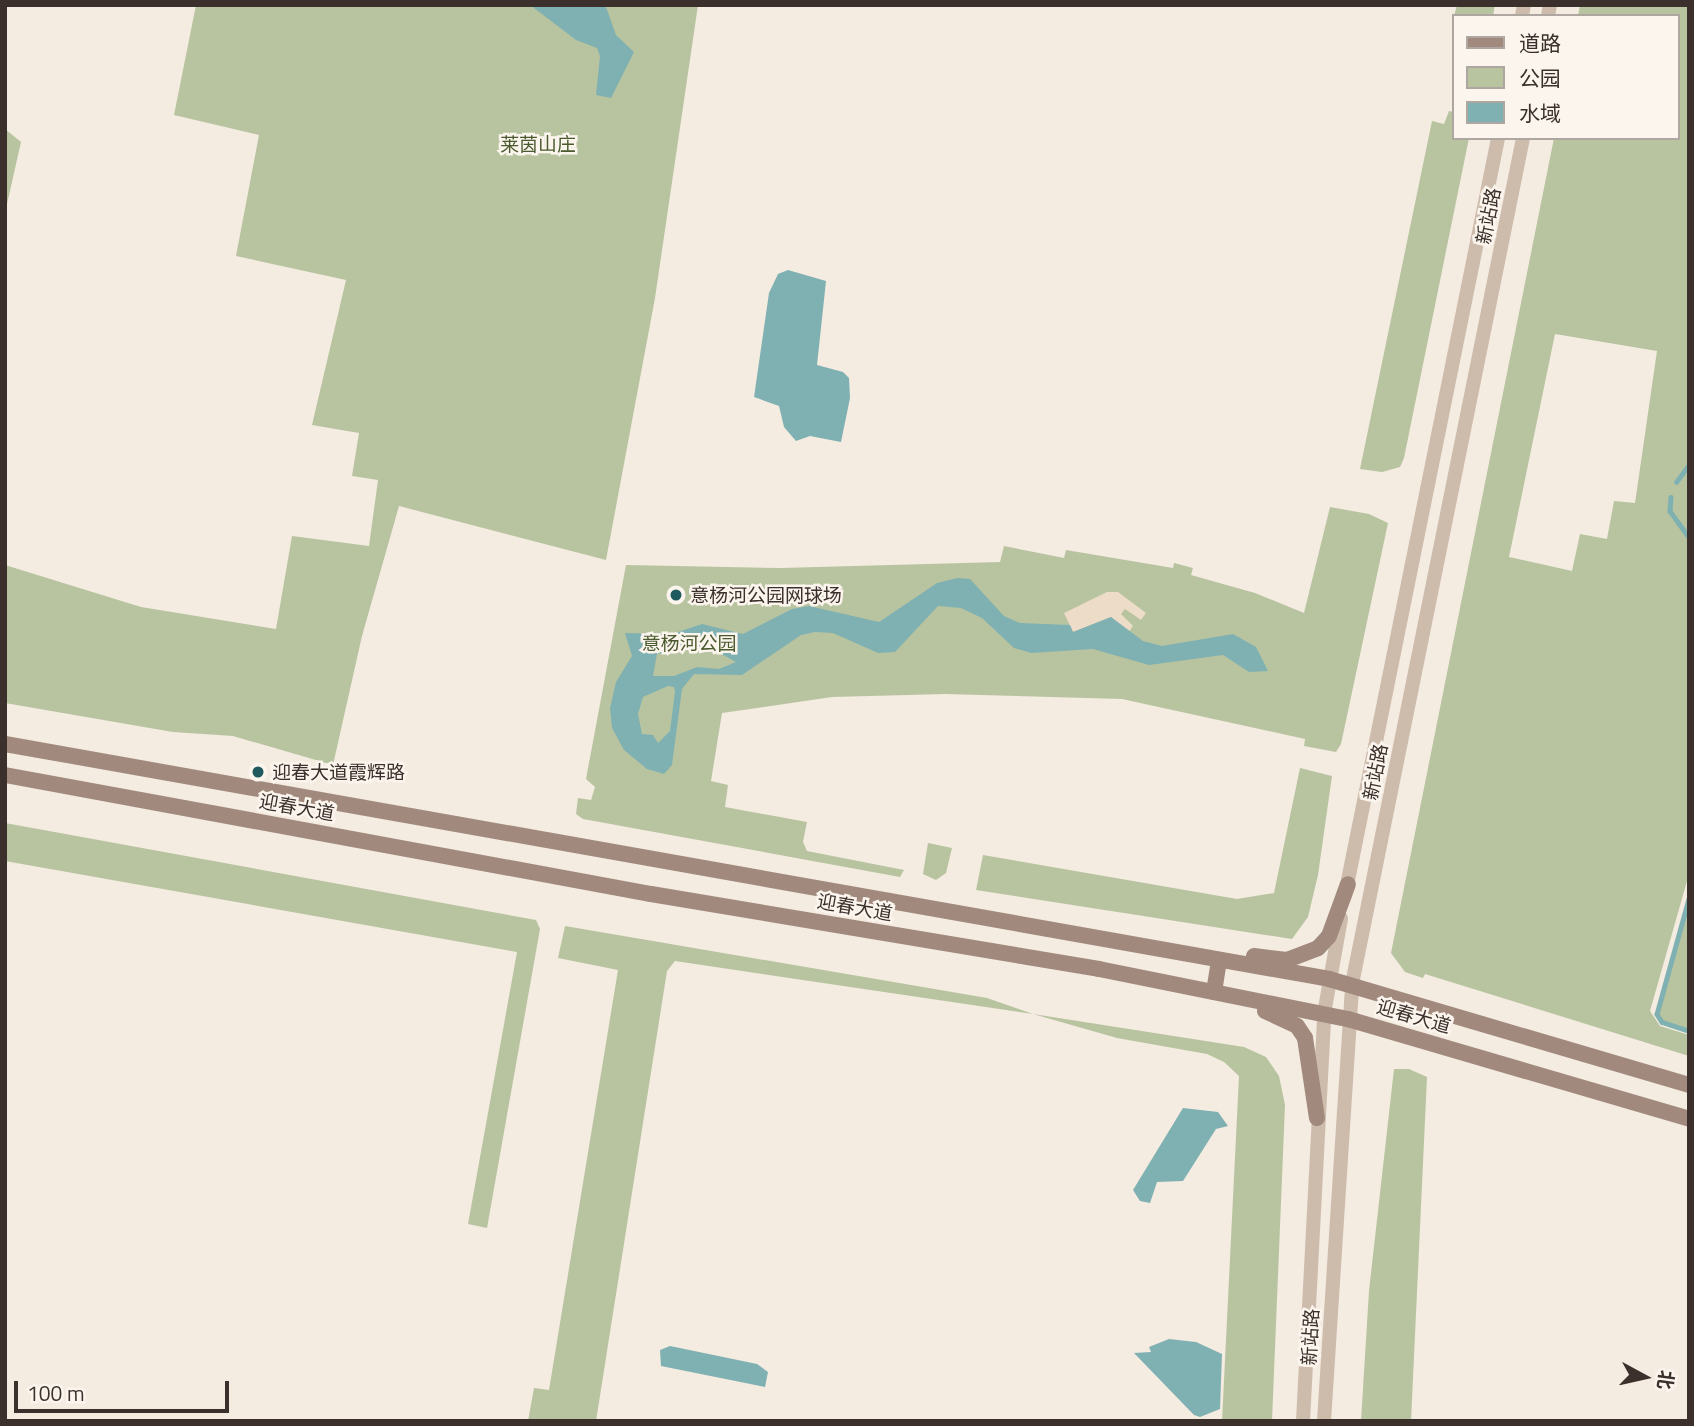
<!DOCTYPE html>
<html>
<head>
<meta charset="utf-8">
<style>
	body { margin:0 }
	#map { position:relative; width:1694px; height:1426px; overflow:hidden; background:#f4ebe1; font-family:"Titillium Web","Noto Sans SC",sans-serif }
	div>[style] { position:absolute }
	.green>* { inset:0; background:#b8c4a0 }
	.plaza>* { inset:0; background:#ecdcc8 }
	.water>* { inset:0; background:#7fb0b2 }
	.stream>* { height:4.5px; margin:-2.25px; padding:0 2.25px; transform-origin:2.25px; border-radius:2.25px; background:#7fb0b2 }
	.tertiary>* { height:14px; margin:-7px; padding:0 7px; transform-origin:7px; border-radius:7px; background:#cdbbac }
	.secondary>* { height:16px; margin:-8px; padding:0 8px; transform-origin:8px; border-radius:8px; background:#a18a7d }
	.dots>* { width:19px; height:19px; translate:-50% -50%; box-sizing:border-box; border:4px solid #fbf5ee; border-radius:50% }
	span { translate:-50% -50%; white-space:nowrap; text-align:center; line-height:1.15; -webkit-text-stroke:5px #fbf5ee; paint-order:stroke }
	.park-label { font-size:19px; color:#4a5a2e }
	.street-label { font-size:19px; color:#3b302b }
	.poi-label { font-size:19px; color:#3b302b }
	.left { translate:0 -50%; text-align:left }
	.frame { position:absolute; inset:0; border:7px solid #3b302b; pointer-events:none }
	.legend { position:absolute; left:1452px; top:14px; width:228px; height:126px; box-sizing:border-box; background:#fbf5ee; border:2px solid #aea6a0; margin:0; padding:9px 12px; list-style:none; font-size:21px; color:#3b302b }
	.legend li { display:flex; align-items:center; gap:14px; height:35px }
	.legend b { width:35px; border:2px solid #aea6a0 }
	.north { position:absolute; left:1610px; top:1342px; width:70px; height:70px; -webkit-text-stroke:5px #fbf5ee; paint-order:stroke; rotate:98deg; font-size:19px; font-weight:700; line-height:28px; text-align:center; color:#3b302b }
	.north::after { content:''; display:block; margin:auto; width:24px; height:32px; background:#3b302b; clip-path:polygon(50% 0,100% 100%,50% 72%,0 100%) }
	.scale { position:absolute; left:14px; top:1381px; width:215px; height:32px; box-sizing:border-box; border:4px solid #3b302b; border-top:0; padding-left:9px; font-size:21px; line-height:24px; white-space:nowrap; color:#3b302b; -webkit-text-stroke:5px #fbf5ee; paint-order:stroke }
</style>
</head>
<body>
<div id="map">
	<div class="green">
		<i style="clip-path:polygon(196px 5px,698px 5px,655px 298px,606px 560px,399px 506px,362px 636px,333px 765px,233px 736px,173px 732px,5px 703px,5px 565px,141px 607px,276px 629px,292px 536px,369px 546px,378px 480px,352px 476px,359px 433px,312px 425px,346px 280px,236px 256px,259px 135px,174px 115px)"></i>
		<i style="clip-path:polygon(1457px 5px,1495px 5px,1493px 16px,1454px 16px)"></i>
		<i style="clip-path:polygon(evenodd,1580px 5px,1689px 5px,1689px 874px,1650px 1011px,1660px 1026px,1689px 1035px,1689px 1056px,1425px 974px,1423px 978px,1405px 972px,1391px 953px,1554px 138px,1678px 138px,1678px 16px,1578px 16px,1580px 5px,1555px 334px,1657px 351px,1635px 503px,1614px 501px,1607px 539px,1580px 534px,1572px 571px,1509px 557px,1555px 334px)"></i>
		<i style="clip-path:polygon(1449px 111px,1454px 112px,1454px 138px,1469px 138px,1404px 458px,1400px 467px,1382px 472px,1360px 469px,1432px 121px,1444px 124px)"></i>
		<i style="clip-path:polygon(5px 129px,21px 142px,5px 213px)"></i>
		<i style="clip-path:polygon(1330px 507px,1369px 514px,1388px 523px,1341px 744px,1336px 752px,1304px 746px,1305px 739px,1122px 699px,945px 694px,832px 697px,722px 713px,711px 781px,728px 785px,725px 807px,807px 822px,803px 842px,807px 851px,904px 870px,900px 877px,583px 819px,576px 814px,578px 798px,591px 800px,595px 787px,586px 779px,626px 565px,781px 568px,1000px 562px,1004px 546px,1064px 558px,1066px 550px,1173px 568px,1174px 563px,1193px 568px,1191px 575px,1255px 593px,1304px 613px)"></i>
		<i style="clip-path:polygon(1300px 768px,1332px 776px,1318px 875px,1308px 917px,1292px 939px,976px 890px,983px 855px,1237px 899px,1274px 893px)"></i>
		<i style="clip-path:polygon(5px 823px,536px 920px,540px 929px,487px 1228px,468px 1224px,517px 952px,5px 861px)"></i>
		<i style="clip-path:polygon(928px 843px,952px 848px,946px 873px,936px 880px,923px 874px)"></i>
		<i style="clip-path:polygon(1689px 899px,1689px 1031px,1662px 1022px,1657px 1014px)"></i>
		<i style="clip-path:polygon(565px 926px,987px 998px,1033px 1014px,1244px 1047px,1266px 1057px,1279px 1076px,1285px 1105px,1272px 1421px,1222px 1421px,1239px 1076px,1224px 1062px,1207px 1054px,1117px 1038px,1033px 1014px,675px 961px,667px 971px,596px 1421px,528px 1421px,534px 1388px,549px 1390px,618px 970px,558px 958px)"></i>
		<i style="clip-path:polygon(1394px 1069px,1409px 1069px,1427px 1077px,1411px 1421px,1361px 1421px,1369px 1291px)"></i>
	</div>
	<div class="plaza">
		<i style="clip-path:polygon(1107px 592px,1118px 592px,1146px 613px,1141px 620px,1125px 609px,1121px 614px,1133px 626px,1128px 633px,1111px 617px,1073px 632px,1064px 613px)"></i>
	</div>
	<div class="water">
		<i style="clip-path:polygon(530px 5px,606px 7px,616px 35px,634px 52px,611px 98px,596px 95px,600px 56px,597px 48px,576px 40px)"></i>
		<i style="clip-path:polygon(788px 270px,826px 281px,817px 365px,843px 372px,849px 378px,850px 398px,841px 442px,810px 436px,796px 441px,784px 427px,779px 406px,754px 397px,769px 293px,778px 274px)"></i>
		<i style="clip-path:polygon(evenodd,957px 578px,970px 579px,1004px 616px,1020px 623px,1070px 625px,1073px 632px,1111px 617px,1143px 641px,1162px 646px,1233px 634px,1256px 647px,1268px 671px,1249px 672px,1223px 655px,1149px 665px,1093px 649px,1031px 653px,1014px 648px,982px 618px,961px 608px,938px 606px,895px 652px,878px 653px,833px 633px,815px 632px,801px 635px,742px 675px,694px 674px,682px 689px,672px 765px,664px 774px,647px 769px,624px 750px,612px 728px,610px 708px,616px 682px,632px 656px,625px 633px,672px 634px,702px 624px,743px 634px,792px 609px,809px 606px,879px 622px,937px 583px,957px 578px,690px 648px,712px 649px,736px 662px,719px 669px,697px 667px,674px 676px,653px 676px,657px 654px,690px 648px,957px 578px,668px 686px,674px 687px,675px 692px,670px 731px,658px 743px,653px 735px,642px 734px,638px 714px,643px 697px,668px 686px)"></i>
		<i style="clip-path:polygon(1183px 1108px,1218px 1112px,1228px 1126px,1216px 1129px,1183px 1181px,1157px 1182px,1150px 1203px,1140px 1201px,1133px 1190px)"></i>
		<i style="clip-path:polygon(1169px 1339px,1196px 1342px,1222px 1354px,1220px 1409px,1200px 1417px,1194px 1415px,1134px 1353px,1151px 1352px,1149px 1347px)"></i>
		<i style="clip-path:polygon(670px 1346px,757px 1364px,768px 1372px,765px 1387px,661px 1366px,660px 1350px)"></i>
	</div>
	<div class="stream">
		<i style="left:1676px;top:482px;width:21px;rotate:-53deg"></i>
		<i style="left:1671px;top:497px;width:14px;rotate:94deg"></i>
		<i style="left:1670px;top:511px;width:32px;rotate:54deg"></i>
		<i style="left:1689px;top:899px;width:119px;rotate:105.5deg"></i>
		<i style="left:1657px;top:1014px;width:9px;rotate:58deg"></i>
		<i style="left:1662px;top:1022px;width:28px;rotate:18deg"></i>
	</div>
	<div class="tertiary">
		<i style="left:1522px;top:16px;width:11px;rotate:-80deg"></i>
		<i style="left:1548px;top:16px;width:11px;rotate:-80deg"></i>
		<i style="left:1345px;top:895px;width:772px;rotate:-78.57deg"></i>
		<i style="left:1303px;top:1421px;width:408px;rotate:-87deg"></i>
		<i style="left:1324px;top:1014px;width:97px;rotate:-79.9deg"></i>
		<i style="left:1324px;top:1421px;width:438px;rotate:-86.3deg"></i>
		<i style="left:1352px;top:984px;width:863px;rotate:-78.57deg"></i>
	</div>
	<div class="secondary">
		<i style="left:5px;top:744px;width:1345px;rotate:10.06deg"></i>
		<i style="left:1329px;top:979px;width:375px;rotate:16.4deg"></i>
		<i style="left:5px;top:775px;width:657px;rotate:10.44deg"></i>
		<i style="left:651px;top:894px;width:454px;rotate:9.5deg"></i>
		<i style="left:1099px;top:969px;width:254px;rotate:11.4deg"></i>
		<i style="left:1348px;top:1019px;width:355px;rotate:16.3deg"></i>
		<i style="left:1254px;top:956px;width:33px;rotate:7deg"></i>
		<i style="left:1287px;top:960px;width:33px;rotate:-21deg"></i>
		<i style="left:1318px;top:948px;width:16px;rotate:-47deg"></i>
		<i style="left:1329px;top:936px;width:55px;rotate:-69.9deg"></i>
		<i style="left:1214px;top:992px;width:32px;rotate:-81deg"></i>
		<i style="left:1265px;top:1011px;width:35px;rotate:25deg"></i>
		<i style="left:1297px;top:1026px;width:14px;rotate:56deg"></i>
		<i style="left:1305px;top:1038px;width:81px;rotate:81.5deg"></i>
	</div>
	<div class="dots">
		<i style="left:676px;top:595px;background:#1f5a5e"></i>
		<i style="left:258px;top:772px;background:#1f5a5e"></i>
	</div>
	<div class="park-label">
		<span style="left:538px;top:144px">莱茵山庄</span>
		<span style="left:689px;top:643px">意杨河公园</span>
	</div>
	<div class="street-label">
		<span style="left:1488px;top:216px;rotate:-79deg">新站路</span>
		<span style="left:1375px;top:772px;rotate:-79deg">新站路</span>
		<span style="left:297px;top:807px;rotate:10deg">迎春大道</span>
		<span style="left:855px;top:907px;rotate:10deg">迎春大道</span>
		<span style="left:1414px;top:1016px;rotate:16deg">迎春大道</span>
		<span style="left:1310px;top:1337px;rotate:-87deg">新站路</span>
	</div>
	<div class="poi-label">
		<span class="left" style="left:690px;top:595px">意杨河公园网球场</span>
		<span class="left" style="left:272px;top:772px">迎春大道霞辉路</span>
	</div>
	<div class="frame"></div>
	<ul class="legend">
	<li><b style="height:9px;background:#a18a7d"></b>道路</li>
	<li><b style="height:19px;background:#b8c4a0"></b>公园</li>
	<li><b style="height:19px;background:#7fb0b2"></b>水域</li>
	</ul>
	<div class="north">北</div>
	<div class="scale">100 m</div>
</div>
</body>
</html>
